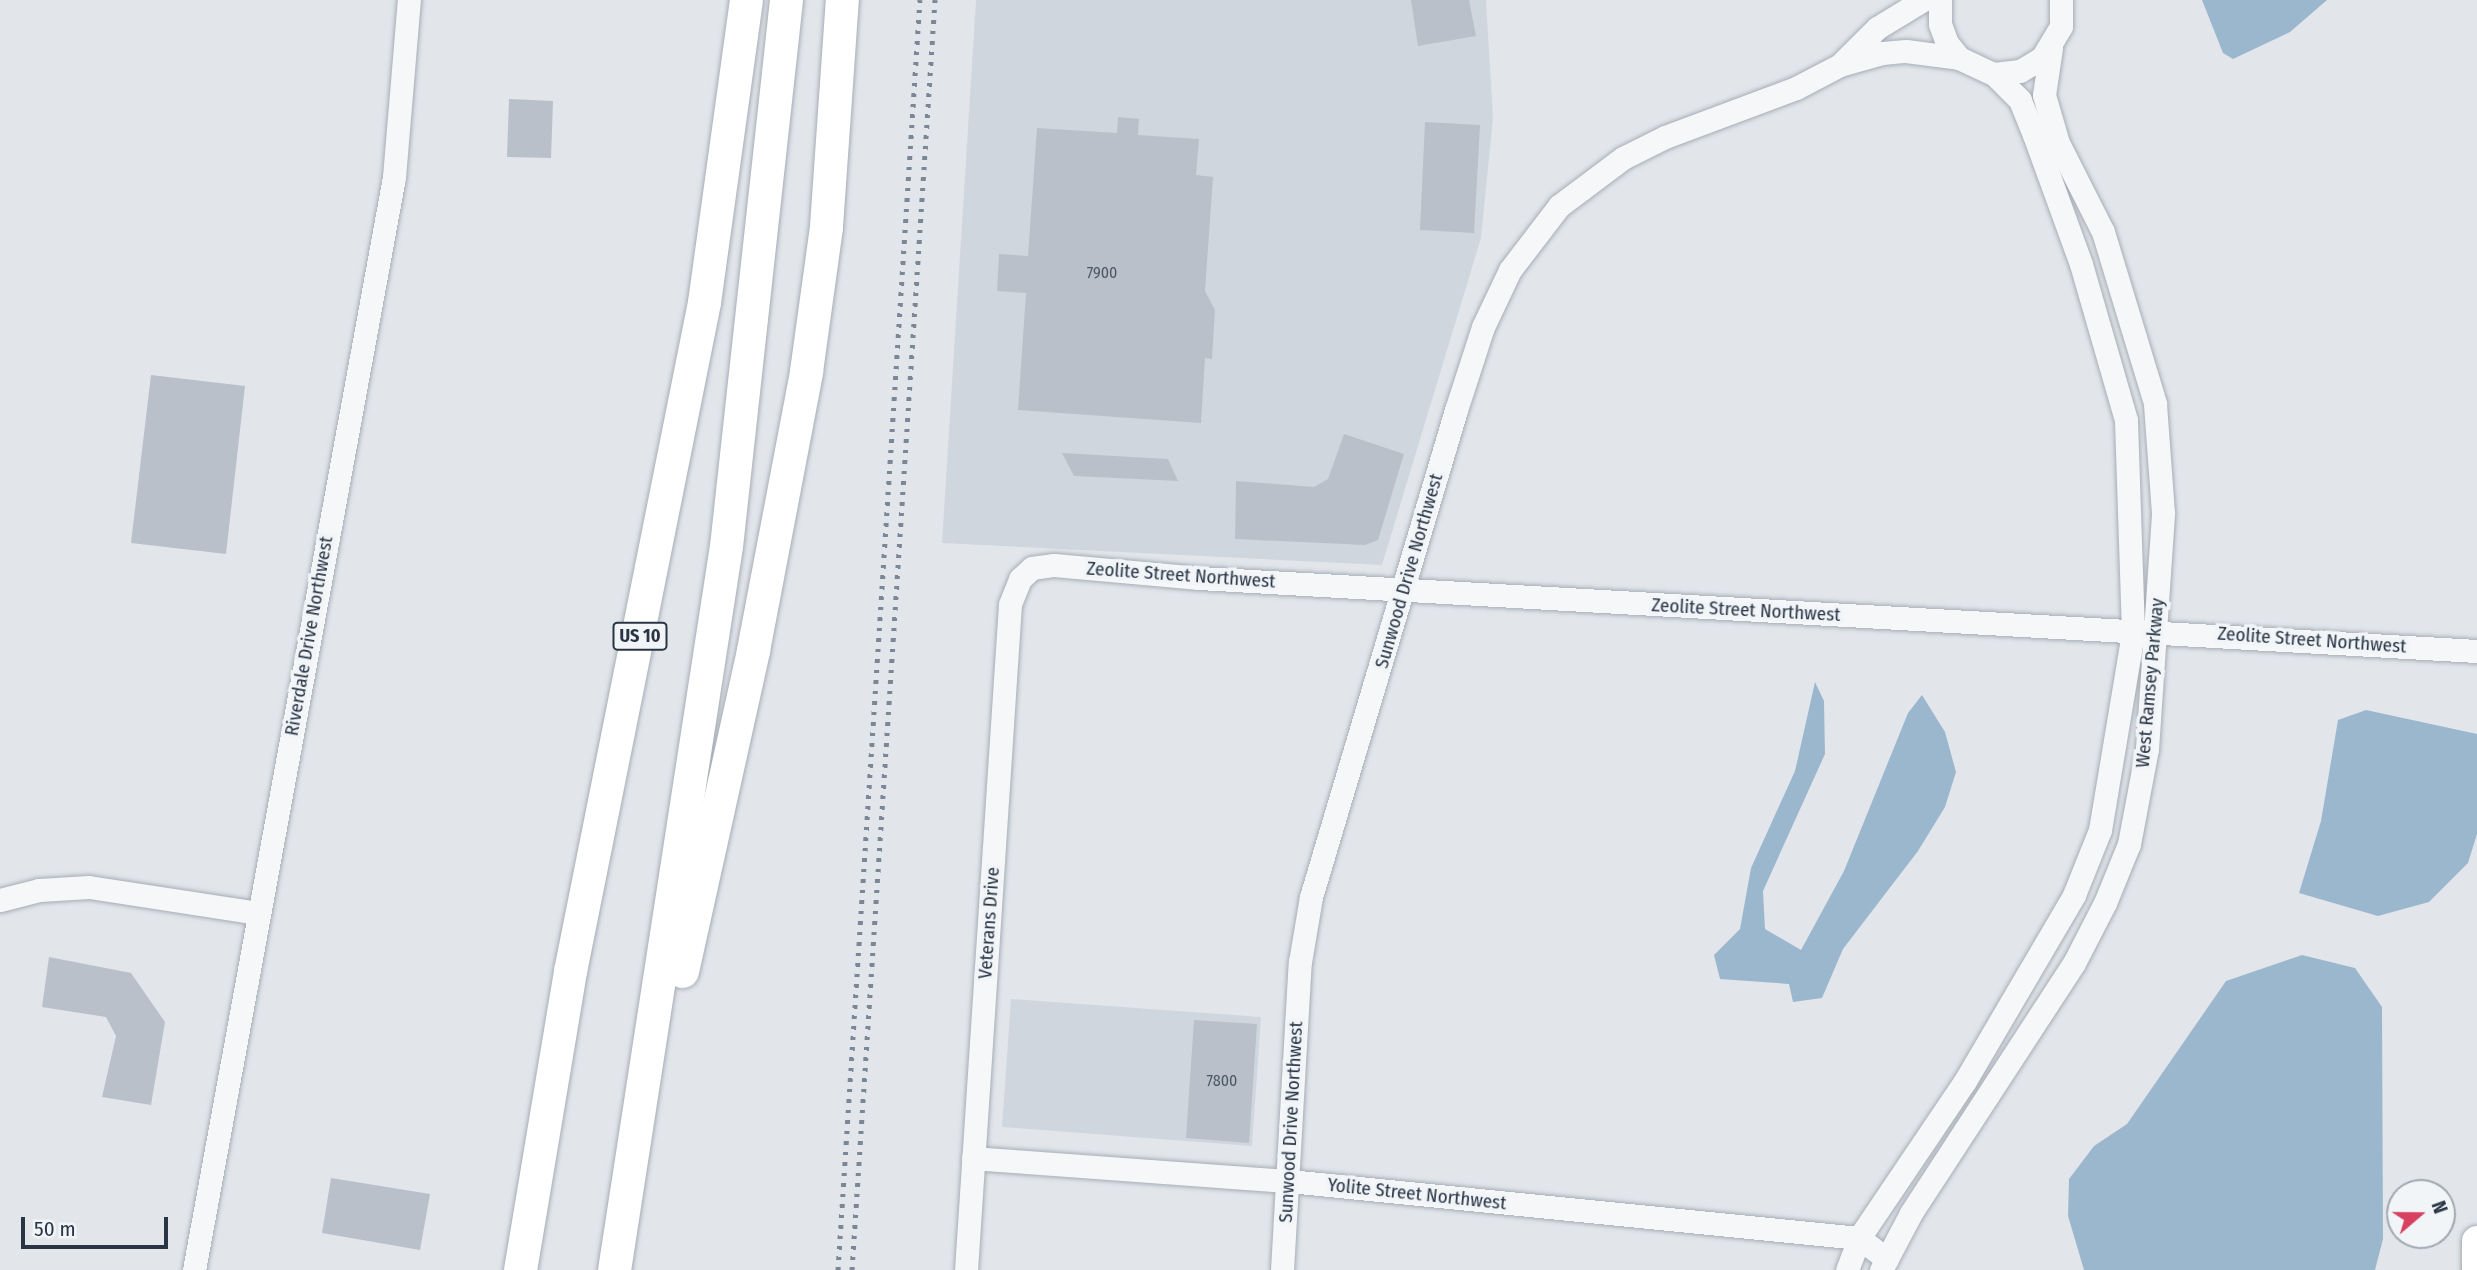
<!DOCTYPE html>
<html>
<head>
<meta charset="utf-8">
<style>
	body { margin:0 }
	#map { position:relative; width:2477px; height:1270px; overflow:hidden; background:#e2e6eb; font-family:"Fira Sans Condensed",sans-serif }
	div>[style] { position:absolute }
	.built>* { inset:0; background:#d0d6de }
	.water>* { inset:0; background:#9bb7ce }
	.building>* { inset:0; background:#b9c0ca }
	.roads { filter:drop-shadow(0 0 2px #a7adb6) drop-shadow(0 0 2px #a7adb6) }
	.minor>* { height:23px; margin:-11.5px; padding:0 11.5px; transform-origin:11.5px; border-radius:11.5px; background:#f5f7f9 }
	.major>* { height:30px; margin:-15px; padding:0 15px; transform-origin:15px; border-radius:15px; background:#fff }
	.highway>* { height:33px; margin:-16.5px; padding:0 16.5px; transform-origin:16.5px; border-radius:16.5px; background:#fff }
	.rail>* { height:5px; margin-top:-2.5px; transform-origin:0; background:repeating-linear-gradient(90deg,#7a8796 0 3.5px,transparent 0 10.5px) }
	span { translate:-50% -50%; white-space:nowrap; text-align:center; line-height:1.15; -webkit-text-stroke:7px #f2f5f8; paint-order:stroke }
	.number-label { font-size:16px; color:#4d5866 }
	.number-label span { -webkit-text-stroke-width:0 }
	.shield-label span { padding:2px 5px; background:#f2f5f8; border:2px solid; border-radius:5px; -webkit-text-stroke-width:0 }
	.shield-label { font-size:18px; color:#293545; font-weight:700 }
	.street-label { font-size:19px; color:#293545 }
	.north { position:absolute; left:2386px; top:1179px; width:70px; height:70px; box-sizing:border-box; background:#f2f5f8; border:2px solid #a2a8b0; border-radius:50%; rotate:70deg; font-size:19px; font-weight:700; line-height:28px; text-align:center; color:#293545 }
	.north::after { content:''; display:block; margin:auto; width:24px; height:32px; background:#d84061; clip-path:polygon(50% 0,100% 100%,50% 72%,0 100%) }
	.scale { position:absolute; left:21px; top:1217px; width:147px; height:32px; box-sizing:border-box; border:4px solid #293545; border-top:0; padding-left:9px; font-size:21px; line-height:24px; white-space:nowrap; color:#293545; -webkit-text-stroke:5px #f2f5f8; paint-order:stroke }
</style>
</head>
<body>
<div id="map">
	<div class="built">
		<i style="clip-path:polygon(976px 0,1486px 0,1493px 118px,1481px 238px,1382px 565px,942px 543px)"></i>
		<i style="clip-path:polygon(1011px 999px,1261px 1017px,1252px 1146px,1002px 1127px)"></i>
	</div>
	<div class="water">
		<i style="clip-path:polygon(2202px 0,2327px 0,2290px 32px,2233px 59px,2223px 53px)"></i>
		<i style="clip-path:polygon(1815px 682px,1824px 701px,1825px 754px,1763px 891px,1765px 929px,1801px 950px,1844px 871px,1908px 713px,1922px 695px,1945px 732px,1956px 772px,1945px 807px,1918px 851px,1843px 949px,1822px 998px,1793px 1002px,1789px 984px,1720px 979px,1714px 955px,1740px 929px,1751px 868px,1795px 771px)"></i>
		<i style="clip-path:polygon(2366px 710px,2477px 734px,2477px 834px,2468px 863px,2429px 902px,2378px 916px,2299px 893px,2321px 821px,2338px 720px)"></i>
		<i style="clip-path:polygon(2302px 955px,2355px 968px,2382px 1007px,2383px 1239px,2375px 1270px,2084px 1270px,2068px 1216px,2069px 1179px,2094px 1146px,2127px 1124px,2226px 981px)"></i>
	</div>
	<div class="building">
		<i style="clip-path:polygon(1411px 0,1469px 0,1476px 36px,1418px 46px)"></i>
		<i style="clip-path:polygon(509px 99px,553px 101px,551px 158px,507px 157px)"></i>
		<i style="clip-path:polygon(1118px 117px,1139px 119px,1138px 135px,1199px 139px,1196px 175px,1213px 177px,1205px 291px,1215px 310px,1212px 359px,1205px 358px,1201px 423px,1018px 410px,1026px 293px,997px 291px,999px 254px,1028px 256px,1037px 128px,1117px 133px)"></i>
		<i style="clip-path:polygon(1425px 122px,1480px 125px,1474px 233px,1420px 230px)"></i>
		<i style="clip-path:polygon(151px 375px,245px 386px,226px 554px,131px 543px)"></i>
		<i style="clip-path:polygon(1344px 434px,1404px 454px,1378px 540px,1365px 545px,1235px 539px,1236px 481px,1314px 487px,1328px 479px)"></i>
		<i style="clip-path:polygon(1062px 453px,1168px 459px,1178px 481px,1074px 476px)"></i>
		<i style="clip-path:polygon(49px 957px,131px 973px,165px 1022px,151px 1105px,102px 1097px,116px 1036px,106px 1017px,42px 1007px)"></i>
		<i style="clip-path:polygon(1194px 1020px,1257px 1024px,1249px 1143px,1186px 1138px)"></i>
		<i style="clip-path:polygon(331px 1178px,430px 1194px,420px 1250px,322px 1233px)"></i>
	</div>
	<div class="roads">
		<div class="minor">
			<i style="left:1940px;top:0;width:24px;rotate:90deg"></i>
			<i style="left:1940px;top:24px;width:20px;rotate:70deg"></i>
			<i style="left:1947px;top:43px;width:19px;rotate:51deg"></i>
			<i style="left:1959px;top:58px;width:38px;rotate:25deg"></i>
			<i style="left:1994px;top:74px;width:26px;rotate:-7deg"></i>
			<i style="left:2020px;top:71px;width:26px;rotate:-31deg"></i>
			<i style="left:2042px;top:58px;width:37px;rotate:-59deg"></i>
			<i style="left:2061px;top:26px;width:26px;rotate:-90deg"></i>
			<i style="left:1843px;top:62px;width:48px;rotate:-45deg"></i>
			<i style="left:1877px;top:28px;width:54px;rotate:-31.3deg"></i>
			<i style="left:0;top:900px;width:40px;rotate:-14.4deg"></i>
			<i style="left:39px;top:890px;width:50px;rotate:-3.4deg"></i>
			<i style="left:89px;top:887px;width:172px;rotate:8.7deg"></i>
			<i style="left:973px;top:1158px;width:317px;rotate:4.2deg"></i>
			<i style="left:1289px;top:1181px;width:573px;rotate:5.71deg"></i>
			<i style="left:1859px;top:1238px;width:35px;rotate:37deg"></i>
			<i style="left:194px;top:1270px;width:1111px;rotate:-79.63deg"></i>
			<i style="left:394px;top:177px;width:178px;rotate:-85.2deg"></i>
			<i style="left:966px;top:1270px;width:667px;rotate:-86.22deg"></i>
			<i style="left:1010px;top:604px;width:27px;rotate:-68deg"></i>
			<i style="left:1020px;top:579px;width:16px;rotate:-43deg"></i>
			<i style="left:1032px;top:568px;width:22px;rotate:-8deg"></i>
			<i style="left:1054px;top:565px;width:146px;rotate:5.1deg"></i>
			<i style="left:1199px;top:578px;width:1280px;rotate:3.27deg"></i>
			<i style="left:1282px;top:1270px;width:309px;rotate:-86.7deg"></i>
			<i style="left:1300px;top:962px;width:66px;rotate:-80.4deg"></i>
			<i style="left:1311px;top:897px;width:508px;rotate:-73.42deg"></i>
			<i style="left:1456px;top:410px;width:87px;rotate:-72deg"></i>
			<i style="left:1483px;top:327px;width:63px;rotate:-64.7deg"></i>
			<i style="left:1510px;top:270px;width:81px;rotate:-52.6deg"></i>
			<i style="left:1559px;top:206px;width:80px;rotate:-36.9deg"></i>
			<i style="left:1623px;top:158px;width:47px;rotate:-26.6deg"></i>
			<i style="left:1665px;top:137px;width:140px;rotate:-20.5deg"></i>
			<i style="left:1796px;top:88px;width:50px;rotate:-27.6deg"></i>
			<i style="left:1840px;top:65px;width:44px;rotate:-15.9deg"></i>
			<i style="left:1882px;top:53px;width:24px;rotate:-5deg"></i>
			<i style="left:1906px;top:51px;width:53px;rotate:7.5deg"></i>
			<i style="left:1847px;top:1270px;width:34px;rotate:-69deg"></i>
			<i style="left:1859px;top:1238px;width:189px;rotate:-56deg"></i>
			<i style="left:1965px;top:1081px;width:216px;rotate:-59.6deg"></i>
			<i style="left:2074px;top:895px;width:70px;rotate:-68.2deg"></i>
			<i style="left:2100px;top:830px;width:201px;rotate:-80.5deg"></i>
			<i style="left:2133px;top:632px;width:212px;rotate:-91.9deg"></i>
			<i style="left:2126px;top:420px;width:162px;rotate:-106.1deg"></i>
			<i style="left:2081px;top:264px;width:137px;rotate:-110deg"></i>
			<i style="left:2034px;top:135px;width:38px;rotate:-112deg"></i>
			<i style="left:2020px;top:100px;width:37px;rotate:-135deg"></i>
			<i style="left:1881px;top:1270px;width:64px;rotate:-62.2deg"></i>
			<i style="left:1911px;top:1213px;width:298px;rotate:-56.9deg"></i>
			<i style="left:2074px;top:963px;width:68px;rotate:-62.7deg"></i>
			<i style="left:2105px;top:903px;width:64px;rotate:-67.9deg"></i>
			<i style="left:2129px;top:844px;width:97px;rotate:-79.3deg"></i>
			<i style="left:2147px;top:749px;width:237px;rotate:-86.1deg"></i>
			<i style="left:2163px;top:513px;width:110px;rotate:-94.2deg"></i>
			<i style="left:2155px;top:403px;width:179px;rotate:-106.9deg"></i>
			<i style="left:2103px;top:232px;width:100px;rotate:-116.8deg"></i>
			<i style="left:2058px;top:143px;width:50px;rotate:-106.3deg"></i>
			<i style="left:2044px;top:95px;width:48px;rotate:-81.5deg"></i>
		</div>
		<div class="major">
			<i style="left:2477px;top:1270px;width:29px;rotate:-90deg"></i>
		</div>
		<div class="highway">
			<i style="left:682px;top:971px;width:329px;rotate:-77.5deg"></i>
			<i style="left:753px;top:650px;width:284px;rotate:-79.2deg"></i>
			<i style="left:806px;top:371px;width:146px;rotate:-82.1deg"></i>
			<i style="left:826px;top:226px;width:227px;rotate:-86deg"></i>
			<i style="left:520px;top:1270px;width:303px;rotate:-80.5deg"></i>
			<i style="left:570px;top:971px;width:682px;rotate:-78.67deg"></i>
			<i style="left:704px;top:302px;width:305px;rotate:-82.1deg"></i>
			<i style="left:614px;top:1270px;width:733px;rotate:-81.21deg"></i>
			<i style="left:726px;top:546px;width:549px;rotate:-83.73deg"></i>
		</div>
	</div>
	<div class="rail">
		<i style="left:838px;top:1270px;width:1273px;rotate:-86.31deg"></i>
		<i style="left:852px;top:1270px;width:1273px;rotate:-86.26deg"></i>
	</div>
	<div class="number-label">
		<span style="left:1102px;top:273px">7900</span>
		<span style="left:1222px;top:1081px">7800</span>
	</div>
	<div class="shield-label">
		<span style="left:640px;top:636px">US 10</span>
	</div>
	<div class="street-label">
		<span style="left:1409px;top:571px;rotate:-74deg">Sunwood Drive Northwest</span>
		<span style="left:1181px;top:575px;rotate:4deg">Zeolite Street Northwest</span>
		<span style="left:1746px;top:610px;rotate:3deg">Zeolite Street Northwest</span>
		<span style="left:309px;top:636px;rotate:-80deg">Riverdale Drive Northwest</span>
		<span style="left:2312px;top:640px;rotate:4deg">Zeolite Street Northwest</span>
		<span style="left:2150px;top:683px;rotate:-85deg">West Ramsey Parkway</span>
		<span style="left:989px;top:923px;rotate:-86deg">Veterans Drive</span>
		<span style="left:1291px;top:1122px;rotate:-87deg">Sunwood Drive Northwest</span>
		<span style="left:1417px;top:1194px;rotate:6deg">Yolite Street Northwest</span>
	</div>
	<div class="north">N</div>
	<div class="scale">50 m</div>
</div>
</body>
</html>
